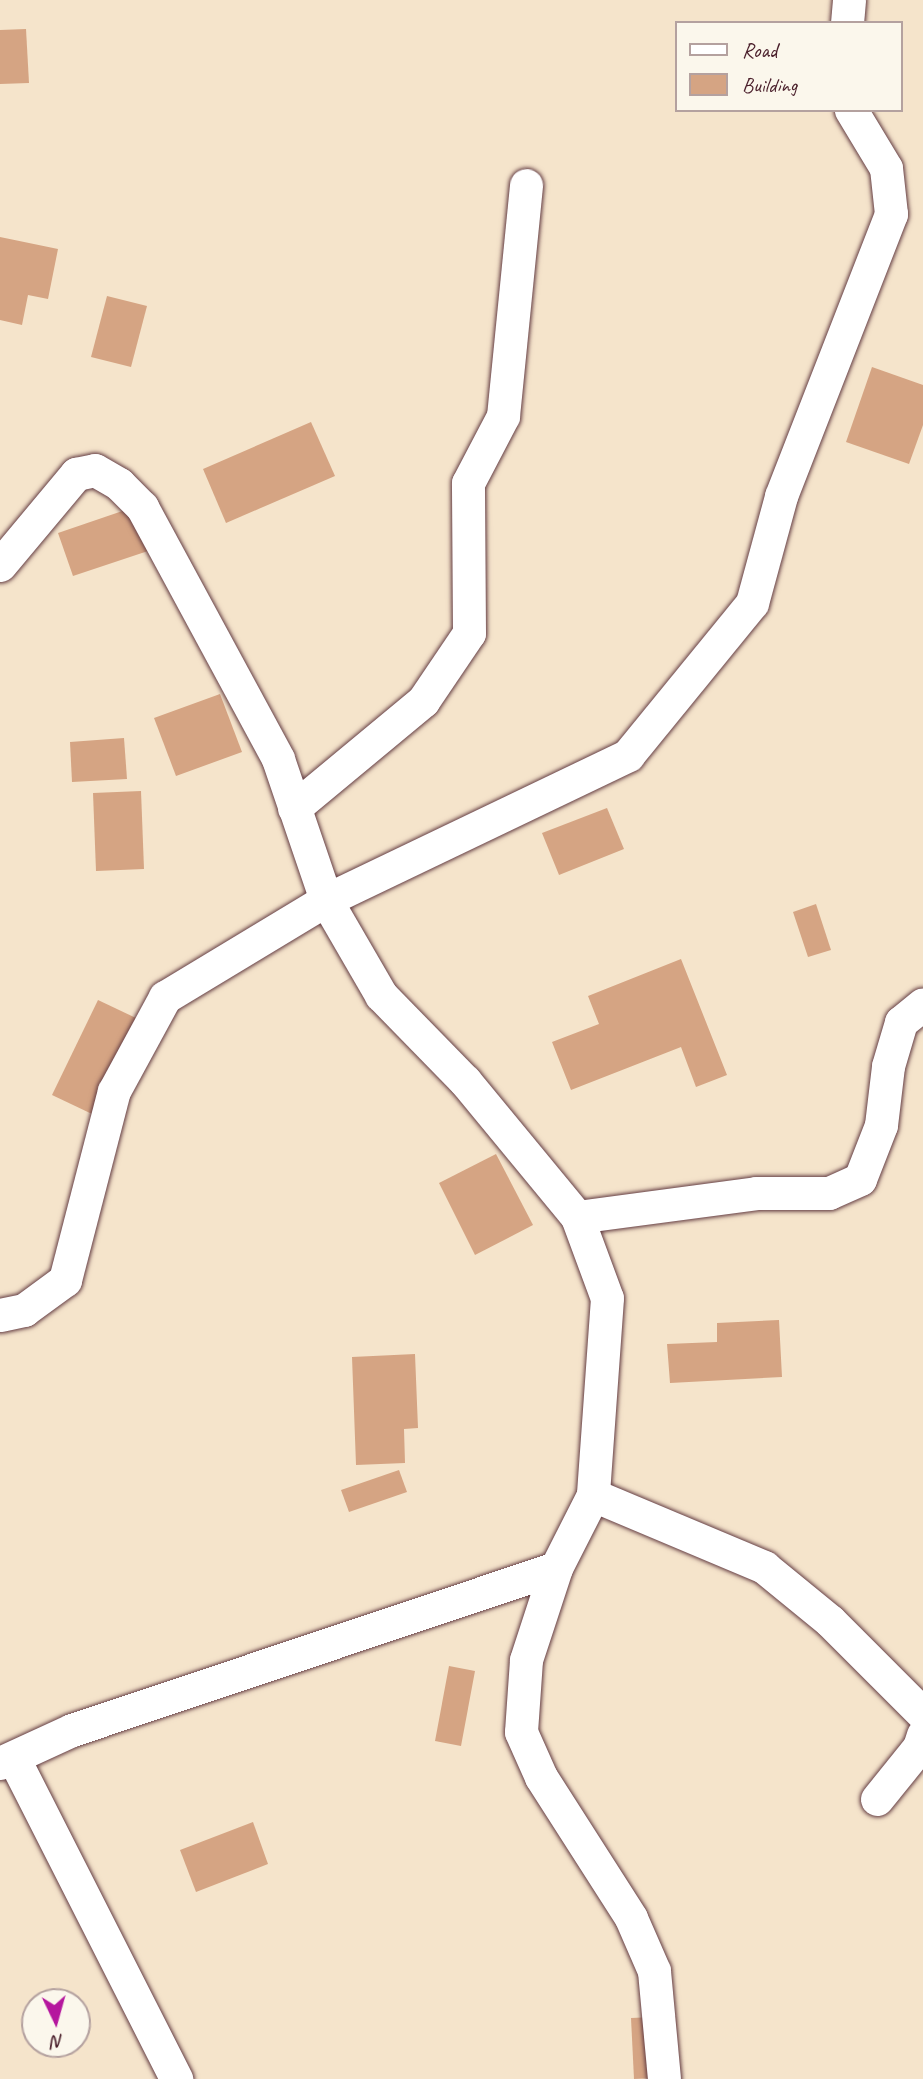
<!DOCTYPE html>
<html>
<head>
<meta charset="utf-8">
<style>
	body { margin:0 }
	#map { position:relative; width:923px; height:2079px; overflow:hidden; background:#f5e4cb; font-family:Caveat,sans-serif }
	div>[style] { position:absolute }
	.building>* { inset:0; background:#d5a483 }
	.roads { filter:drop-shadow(0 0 2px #643d43) drop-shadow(0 0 2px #643d43) }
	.street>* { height:33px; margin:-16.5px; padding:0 16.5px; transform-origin:16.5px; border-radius:16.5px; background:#fff }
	span { translate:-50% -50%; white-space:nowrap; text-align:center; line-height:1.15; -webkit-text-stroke:7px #fbf7ec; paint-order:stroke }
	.legend { position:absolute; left:675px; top:21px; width:228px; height:91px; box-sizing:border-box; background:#fbf7ec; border:2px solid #b4a19f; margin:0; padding:9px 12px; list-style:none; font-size:21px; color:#4a1f2b }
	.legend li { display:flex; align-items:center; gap:14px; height:35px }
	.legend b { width:35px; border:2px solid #b4a19f }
	.north { position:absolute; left:21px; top:1988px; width:70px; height:70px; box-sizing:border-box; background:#fbf7ec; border:2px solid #b4a19f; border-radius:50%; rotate:175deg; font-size:19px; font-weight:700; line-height:28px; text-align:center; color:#4a1f2b }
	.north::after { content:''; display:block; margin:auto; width:24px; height:32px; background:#b5179e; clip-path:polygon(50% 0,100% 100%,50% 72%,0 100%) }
</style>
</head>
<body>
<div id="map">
	<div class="building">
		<i style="clip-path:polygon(26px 29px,29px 83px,0 84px,0 30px)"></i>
		<i style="clip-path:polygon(0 237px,58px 249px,48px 299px,28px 295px,22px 325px,0 320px)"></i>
		<i style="clip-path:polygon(107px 296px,147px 306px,131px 367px,91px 357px)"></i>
		<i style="clip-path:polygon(872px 367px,923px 385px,923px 425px,909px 464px,846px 442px)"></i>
		<i style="clip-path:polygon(311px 422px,335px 476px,226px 523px,203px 469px)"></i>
		<i style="clip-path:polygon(140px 505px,154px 549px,73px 576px,58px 533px)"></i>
		<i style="clip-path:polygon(220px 694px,242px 752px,176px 776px,154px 718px)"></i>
		<i style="clip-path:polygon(124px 738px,127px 779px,72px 782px,70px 742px)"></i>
		<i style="clip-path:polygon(141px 791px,144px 869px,96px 871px,93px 793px)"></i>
		<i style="clip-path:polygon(607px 808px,624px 849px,559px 875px,542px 833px)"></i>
		<i style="clip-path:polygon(816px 904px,831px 950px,808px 957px,793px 912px)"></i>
		<i style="clip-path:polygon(681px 959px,727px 1075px,696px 1087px,681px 1047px,571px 1090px,552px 1042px,599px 1024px,588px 996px)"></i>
		<i style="clip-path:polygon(98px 1000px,157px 1028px,111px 1123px,52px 1095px)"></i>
		<i style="clip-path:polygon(496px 1154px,533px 1225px,475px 1255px,439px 1183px)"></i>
		<i style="clip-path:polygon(779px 1320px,782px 1377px,670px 1383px,667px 1344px,717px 1342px,717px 1323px)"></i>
		<i style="clip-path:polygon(415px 1354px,418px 1428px,404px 1429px,405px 1463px,356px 1465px,352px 1357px)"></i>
		<i style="clip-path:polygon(399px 1470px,407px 1492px,349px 1512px,341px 1490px)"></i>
		<i style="clip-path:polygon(449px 1666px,475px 1671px,461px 1746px,435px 1741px)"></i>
		<i style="clip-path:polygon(253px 1822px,268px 1864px,196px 1892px,180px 1850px)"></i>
		<i style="clip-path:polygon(676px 2016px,678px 2077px,634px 2079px,631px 2018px)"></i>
	</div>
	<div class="roads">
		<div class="street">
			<i style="left:847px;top:23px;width:23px;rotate:-85deg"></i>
			<i style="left:0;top:565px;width:119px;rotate:-50.1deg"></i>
			<i style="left:76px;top:474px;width:19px;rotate:-12deg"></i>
			<i style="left:95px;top:470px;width:28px;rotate:30deg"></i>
			<i style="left:119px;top:484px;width:33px;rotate:45deg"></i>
			<i style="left:142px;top:507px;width:286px;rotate:61.6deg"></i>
			<i style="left:278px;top:759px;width:149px;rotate:71.2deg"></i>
			<i style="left:326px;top:900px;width:110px;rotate:59.9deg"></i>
			<i style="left:381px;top:995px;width:120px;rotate:45.7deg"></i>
			<i style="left:465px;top:1081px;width:176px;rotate:50.5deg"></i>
			<i style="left:577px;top:1217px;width:86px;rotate:69.7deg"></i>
			<i style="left:607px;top:1298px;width:197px;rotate:94.1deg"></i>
			<i style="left:593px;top:1495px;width:82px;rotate:116.9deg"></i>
			<i style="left:556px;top:1568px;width:97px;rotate:108.1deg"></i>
			<i style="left:526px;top:1660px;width:72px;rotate:94deg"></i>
			<i style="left:521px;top:1732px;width:49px;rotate:66deg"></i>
			<i style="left:541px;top:1777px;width:167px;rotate:57.4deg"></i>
			<i style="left:631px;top:1918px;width:58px;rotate:66.5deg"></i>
			<i style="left:654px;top:1971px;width:108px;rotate:84.7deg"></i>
			<i style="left:294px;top:808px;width:168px;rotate:-39.7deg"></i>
			<i style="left:423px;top:701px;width:82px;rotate:-55.9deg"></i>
			<i style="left:469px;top:633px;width:150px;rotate:-90.4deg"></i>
			<i style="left:468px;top:483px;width:76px;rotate:-62.4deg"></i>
			<i style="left:503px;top:416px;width:232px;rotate:-84.3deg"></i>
			<i style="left:577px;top:1217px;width:181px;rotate:-7.6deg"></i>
			<i style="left:756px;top:1193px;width:73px"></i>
			<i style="left:829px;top:1193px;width:34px;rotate:-24deg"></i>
			<i style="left:860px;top:1179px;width:58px;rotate:-68.7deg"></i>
			<i style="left:881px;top:1125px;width:59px;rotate:-83.2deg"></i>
			<i style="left:888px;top:1066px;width:46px;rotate:-73.5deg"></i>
			<i style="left:901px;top:1022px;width:28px;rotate:-39deg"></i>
			<i style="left:0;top:1315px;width:25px;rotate:-12deg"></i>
			<i style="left:24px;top:1310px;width:51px;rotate:-36.2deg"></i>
			<i style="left:65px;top:1280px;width:195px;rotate:-75.5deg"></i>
			<i style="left:114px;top:1091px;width:107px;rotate:-61.5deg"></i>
			<i style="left:165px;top:997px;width:188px;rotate:-31.1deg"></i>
			<i style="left:326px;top:900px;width:335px;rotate:-25.6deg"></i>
			<i style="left:628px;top:755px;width:196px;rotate:-50.8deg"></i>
			<i style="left:752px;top:603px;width:111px;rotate:-74.8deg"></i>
			<i style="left:781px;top:496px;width:303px;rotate:-68.7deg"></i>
			<i style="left:891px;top:214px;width:46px;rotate:-96.2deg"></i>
			<i style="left:886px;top:168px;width:68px;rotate:-121.1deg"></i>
			<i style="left:593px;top:1495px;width:186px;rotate:22.8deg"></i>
			<i style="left:764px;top:1567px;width:85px;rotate:39.3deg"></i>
			<i style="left:830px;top:1621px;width:132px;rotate:45deg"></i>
			<i style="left:14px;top:1759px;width:359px;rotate:63.1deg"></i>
			<i style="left:0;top:1763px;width:79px;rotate:-24.6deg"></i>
			<i style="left:72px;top:1730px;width:510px;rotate:-18.51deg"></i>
			<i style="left:877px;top:1799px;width:67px;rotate:-51.1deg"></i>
			<i style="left:919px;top:1747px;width:13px;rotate:-72deg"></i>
		</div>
	</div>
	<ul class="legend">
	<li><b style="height:9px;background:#fff"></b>Road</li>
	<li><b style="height:19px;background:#d5a483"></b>Building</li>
	</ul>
	<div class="north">N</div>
</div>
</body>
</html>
